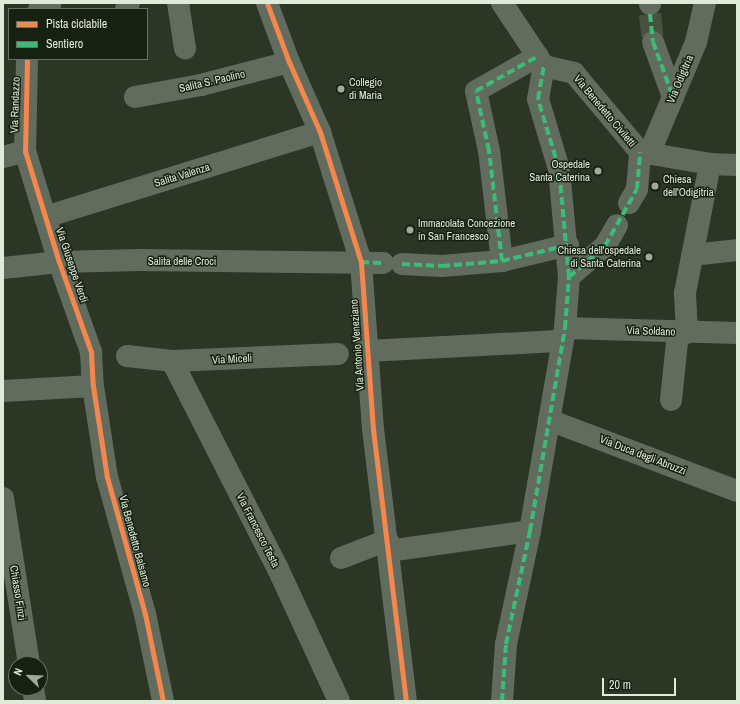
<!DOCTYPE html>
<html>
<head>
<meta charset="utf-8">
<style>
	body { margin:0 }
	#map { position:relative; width:740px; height:704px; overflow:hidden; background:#2b3625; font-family:"Archivo Narrow",sans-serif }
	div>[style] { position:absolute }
	.minor-tunnel>* { height:22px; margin-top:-11px; transform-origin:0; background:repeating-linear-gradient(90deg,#465140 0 22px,transparent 0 33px) }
	.minor>* { height:22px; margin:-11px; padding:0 11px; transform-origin:11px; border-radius:11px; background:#626c5e }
	.quiet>* { height:4px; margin-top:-2px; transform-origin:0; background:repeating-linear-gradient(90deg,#3abd76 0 8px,transparent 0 12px) }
	.cycleway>* { height:5px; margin:-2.5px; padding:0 2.5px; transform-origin:2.5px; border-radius:2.5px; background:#f5874c }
	.dots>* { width:11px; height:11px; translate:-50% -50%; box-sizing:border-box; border:2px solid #172113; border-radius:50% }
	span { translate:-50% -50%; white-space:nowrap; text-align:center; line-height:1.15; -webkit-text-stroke:3px #172113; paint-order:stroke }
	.street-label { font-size:11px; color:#ddebd8 }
	.poi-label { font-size:11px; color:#ddebd8 }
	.left { translate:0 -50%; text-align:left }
	.right { translate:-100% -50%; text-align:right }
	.frame { position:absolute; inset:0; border:4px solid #ddebd8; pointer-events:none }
	.legend { position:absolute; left:8px; top:8px; width:140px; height:52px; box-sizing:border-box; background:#172113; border:1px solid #667262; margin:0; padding:5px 7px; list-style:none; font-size:12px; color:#ddebd8 }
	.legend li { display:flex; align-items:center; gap:8px; height:20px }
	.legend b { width:20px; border:1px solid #667262 }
	.north { position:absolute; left:8px; top:656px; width:40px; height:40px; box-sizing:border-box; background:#172113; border:1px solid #667262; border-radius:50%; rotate:293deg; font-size:11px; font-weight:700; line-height:16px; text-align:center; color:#ddebd8 }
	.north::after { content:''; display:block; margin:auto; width:14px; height:18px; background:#9fac99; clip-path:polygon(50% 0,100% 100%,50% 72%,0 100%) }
	.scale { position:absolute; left:602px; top:678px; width:74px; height:18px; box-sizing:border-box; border:2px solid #ddebd8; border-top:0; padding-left:5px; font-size:12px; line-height:14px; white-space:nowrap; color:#ddebd8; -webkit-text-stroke:3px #172113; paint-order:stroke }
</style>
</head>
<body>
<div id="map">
	<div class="minor-tunnel">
		<i style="left:650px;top:14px;width:28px;rotate:84deg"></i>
	</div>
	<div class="minor">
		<i style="left:178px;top:3px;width:46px;rotate:81.2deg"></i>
		<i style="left:267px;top:3px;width:63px;rotate:69.6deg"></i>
		<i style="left:289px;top:62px;width:77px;rotate:66.1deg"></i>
		<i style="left:320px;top:132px;width:136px;rotate:72.5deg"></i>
		<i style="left:361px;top:262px;width:167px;rotate:85.9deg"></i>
		<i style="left:373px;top:429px;width:274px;rotate:83.1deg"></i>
		<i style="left:502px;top:3px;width:76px;rotate:56.3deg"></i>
		<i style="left:650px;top:3px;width:1px;rotate:90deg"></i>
		<i style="left:39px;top:9px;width:13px;rotate:-27deg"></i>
		<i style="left:126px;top:9px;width:7px;rotate:-63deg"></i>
		<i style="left:653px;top:42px;width:59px;rotate:70deg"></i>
		<i style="left:27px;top:59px;width:92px;rotate:91.2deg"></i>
		<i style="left:25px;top:151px;width:116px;rotate:73deg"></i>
		<i style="left:59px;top:262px;width:96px;rotate:70.4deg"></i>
		<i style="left:91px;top:352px;width:34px;rotate:87deg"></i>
		<i style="left:93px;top:386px;width:92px;rotate:81.3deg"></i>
		<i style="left:107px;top:477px;width:142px;rotate:74.5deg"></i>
		<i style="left:145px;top:614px;width:89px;rotate:78.3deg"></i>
		<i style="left:544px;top:66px;width:31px;rotate:13deg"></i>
		<i style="left:574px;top:73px;width:103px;rotate:50.1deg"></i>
		<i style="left:640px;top:152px;width:71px;rotate:9.7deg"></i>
		<i style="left:710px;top:164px;width:27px;rotate:2deg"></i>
		<i style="left:135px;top:97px;width:67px;rotate:-10.3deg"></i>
		<i style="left:201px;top:85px;width:91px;rotate:-14.6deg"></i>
		<i style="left:649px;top:154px;width:121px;rotate:-67.2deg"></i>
		<i style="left:696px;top:42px;width:40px;rotate:-77deg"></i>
		<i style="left:3px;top:157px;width:23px;rotate:-15deg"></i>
		<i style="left:629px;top:203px;width:16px;rotate:-60deg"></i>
		<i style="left:637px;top:189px;width:37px;rotate:-85deg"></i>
		<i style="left:45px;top:217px;width:288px;rotate:-17.2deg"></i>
		<i style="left:692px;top:255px;width:45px;rotate:-6.3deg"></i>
		<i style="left:502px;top:261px;width:111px;rotate:-96.7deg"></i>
		<i style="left:489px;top:151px;width:61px;rotate:-102.2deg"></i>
		<i style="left:476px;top:91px;width:71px;rotate:-29.4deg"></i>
		<i style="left:402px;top:264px;width:40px;rotate:2.9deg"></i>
		<i style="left:442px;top:266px;width:60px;rotate:-4.8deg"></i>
		<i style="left:502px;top:261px;width:68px;rotate:-13.6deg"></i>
		<i style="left:3px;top:268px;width:56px;rotate:-6.1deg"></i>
		<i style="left:59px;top:262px;width:81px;rotate:-1.4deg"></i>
		<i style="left:140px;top:260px;width:243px;rotate:0.7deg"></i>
		<i style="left:569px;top:277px;width:48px;rotate:-40.7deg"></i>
		<i style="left:605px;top:246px;width:24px;rotate:-60deg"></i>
		<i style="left:565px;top:328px;width:172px;rotate:1.7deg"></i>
		<i style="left:687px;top:333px;width:40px;rotate:-92.9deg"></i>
		<i style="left:685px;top:293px;width:131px;rotate:-79deg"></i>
		<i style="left:368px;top:351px;width:194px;rotate:-3deg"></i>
		<i style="left:127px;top:356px;width:45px;rotate:6.3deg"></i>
		<i style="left:172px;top:361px;width:166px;rotate:-2.4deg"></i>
		<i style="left:172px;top:361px;width:233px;rotate:63deg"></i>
		<i style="left:278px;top:569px;width:145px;rotate:65.2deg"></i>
		<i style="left:3px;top:391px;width:90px;rotate:-3.2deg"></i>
		<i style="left:671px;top:400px;width:68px;rotate:-84.1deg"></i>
		<i style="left:549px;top:420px;width:201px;rotate:20.7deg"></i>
		<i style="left:3px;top:498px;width:168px;rotate:81.1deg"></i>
		<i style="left:388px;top:551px;width:143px;rotate:-8deg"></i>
		<i style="left:341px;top:558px;width:50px;rotate:-21deg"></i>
		<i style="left:33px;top:688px;width:13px;rotate:81deg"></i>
		<i style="left:502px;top:701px;width:57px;rotate:-86deg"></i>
		<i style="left:506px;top:644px;width:116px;rotate:-78deg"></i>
		<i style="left:530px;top:531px;width:206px;rotate:-80.2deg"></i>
		<i style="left:565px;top:328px;width:51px;rotate:-85.5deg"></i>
		<i style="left:569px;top:277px;width:108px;rotate:-95.3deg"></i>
		<i style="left:559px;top:169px;width:73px;rotate:-106.7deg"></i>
		<i style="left:538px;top:99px;width:34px;rotate:-80deg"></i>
	</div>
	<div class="quiet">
		<i style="left:650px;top:3px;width:1px;rotate:90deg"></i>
		<i style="left:650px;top:14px;width:28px;rotate:84deg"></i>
		<i style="left:653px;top:42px;width:59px;rotate:70deg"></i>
		<i style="left:502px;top:261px;width:111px;rotate:-96.7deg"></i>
		<i style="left:489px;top:151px;width:61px;rotate:-102.2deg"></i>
		<i style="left:476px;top:91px;width:71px;rotate:-29.4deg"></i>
		<i style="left:361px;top:262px;width:22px;rotate:3deg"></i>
		<i style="left:402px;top:264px;width:40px;rotate:2.9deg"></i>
		<i style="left:442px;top:266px;width:60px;rotate:-4.8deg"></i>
		<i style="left:502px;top:261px;width:68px;rotate:-13.6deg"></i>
		<i style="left:569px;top:277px;width:48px;rotate:-40.7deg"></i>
		<i style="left:605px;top:246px;width:65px;rotate:-60.7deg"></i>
		<i style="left:637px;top:189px;width:37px;rotate:-85deg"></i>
		<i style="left:502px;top:701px;width:57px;rotate:-86deg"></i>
		<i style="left:506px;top:644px;width:116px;rotate:-78deg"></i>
		<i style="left:530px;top:531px;width:206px;rotate:-80.2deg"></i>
		<i style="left:565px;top:328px;width:51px;rotate:-85.5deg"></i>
		<i style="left:569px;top:277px;width:108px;rotate:-95.3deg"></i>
		<i style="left:559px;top:169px;width:73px;rotate:-106.7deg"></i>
		<i style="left:538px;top:99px;width:34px;rotate:-80deg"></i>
	</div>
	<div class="cycleway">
		<i style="left:267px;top:3px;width:63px;rotate:69.6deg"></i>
		<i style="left:289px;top:62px;width:77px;rotate:66.1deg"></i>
		<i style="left:320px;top:132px;width:136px;rotate:72.5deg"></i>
		<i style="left:361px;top:262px;width:167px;rotate:85.9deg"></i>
		<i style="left:373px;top:429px;width:274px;rotate:83.1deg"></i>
		<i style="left:27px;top:59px;width:92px;rotate:91.2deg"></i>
		<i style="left:25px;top:151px;width:116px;rotate:73deg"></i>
		<i style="left:59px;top:262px;width:96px;rotate:70.4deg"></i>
		<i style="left:91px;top:352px;width:34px;rotate:87deg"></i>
		<i style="left:93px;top:386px;width:92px;rotate:81.3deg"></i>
		<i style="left:107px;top:477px;width:142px;rotate:74.5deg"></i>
		<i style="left:145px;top:614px;width:89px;rotate:78.3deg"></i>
	</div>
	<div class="dots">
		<i style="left:341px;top:89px;background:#9fac99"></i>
		<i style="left:598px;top:171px;background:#9fac99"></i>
		<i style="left:655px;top:186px;background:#9fac99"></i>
		<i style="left:410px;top:230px;background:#9fac99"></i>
		<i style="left:649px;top:257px;background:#9fac99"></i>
	</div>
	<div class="street-label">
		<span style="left:680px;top:79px;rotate:-67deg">Via Odigitria</span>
		<span style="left:212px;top:81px;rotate:-13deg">Salita S. Paolino</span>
		<span style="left:15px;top:105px;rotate:-88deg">Via Randazzo</span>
		<span style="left:605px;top:111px;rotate:50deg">Via Benedetto Civiletti</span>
		<span style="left:182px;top:175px;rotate:-17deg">Salita Valenza</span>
		<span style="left:182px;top:261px">Salita delle Croci</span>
		<span style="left:72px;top:265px;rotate:71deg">Via Giuseppe Verdi</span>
		<span style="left:651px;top:331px;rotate:2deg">Via Soldano</span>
		<span style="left:357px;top:345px;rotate:-94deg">Via Antonio Veneziano</span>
		<span style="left:232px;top:359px;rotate:-3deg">Via Miceli</span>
		<span style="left:643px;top:455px;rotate:21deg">Via Duca degli Abruzzi</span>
		<span style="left:258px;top:530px;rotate:63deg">Via Francesco Testa</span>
		<span style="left:135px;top:541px;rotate:75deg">Via Benedetto Balsamo</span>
		<span style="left:18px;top:593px;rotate:81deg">Chiasso Finzi</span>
	</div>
	<div class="poi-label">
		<span class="left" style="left:349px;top:89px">Collegio<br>di Maria</span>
		<span class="right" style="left:590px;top:171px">Ospedale<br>Santa Caterina</span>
		<span class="left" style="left:663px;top:186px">Chiesa<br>dell'Odigitria</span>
		<span class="left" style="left:418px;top:230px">Immacolata Concezione<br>in San Francesco</span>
		<span class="right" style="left:641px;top:257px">Chiesa dell'ospedale<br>di Santa Caterina</span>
	</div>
	<div class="frame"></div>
	<ul class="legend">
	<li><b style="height:5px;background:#f5874c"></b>Pista ciclabile</li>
	<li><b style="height:5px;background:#3abd76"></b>Sentiero</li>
	</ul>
	<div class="north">N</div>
	<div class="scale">20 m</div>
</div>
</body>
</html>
